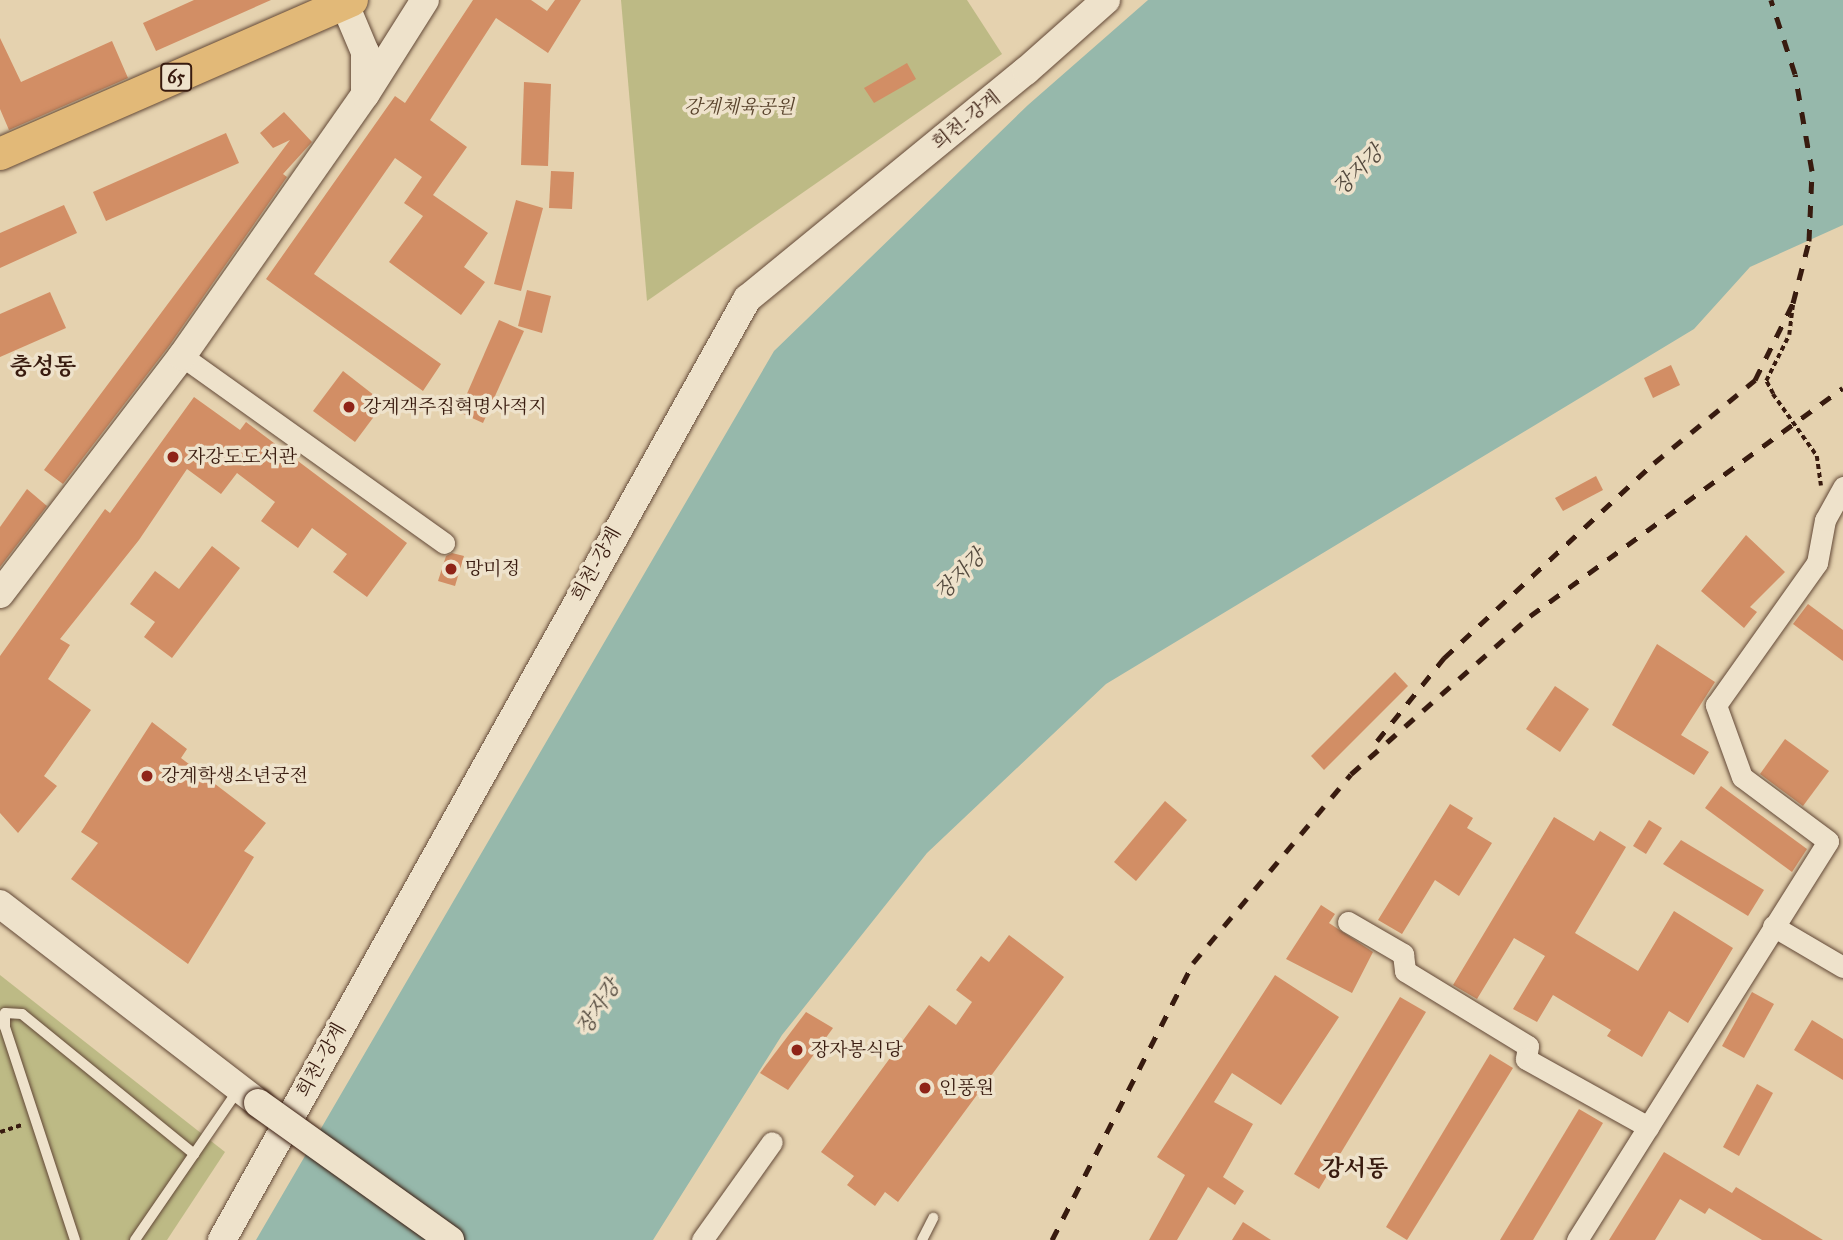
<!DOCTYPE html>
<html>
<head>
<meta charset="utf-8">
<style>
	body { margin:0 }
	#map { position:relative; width:1843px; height:1240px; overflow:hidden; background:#e5d2af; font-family:"IM FELL Great Primer","Noto Serif KR",serif }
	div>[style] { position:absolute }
	.green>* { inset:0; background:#bdba85 }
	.water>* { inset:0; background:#96b8ab }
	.building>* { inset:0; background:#d28e65 }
	.path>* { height:3.5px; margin-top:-1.75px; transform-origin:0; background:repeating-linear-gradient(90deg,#381b0f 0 5px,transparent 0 8.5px) }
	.roads { filter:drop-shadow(0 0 2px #634937) drop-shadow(0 0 2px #634937) }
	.lane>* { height:10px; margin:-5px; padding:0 5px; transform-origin:5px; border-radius:5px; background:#eee2cb }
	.street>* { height:21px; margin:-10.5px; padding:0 10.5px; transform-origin:10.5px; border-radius:10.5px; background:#eee2cb }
	.secondary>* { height:28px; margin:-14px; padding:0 14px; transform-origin:14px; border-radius:14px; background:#eee2cb }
	.primary>* { height:32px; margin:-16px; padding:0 16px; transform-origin:16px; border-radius:16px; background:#e2b978 }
	.rail>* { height:5px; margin-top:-2.5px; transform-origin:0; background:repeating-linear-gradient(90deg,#381b0f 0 12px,transparent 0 24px) }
	.path-bridge>* { height:3.5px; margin-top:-1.75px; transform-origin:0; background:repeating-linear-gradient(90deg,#381b0f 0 5px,transparent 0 8.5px) }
	.bridges { filter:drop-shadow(0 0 2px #381b0f) drop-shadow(0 0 2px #381b0f) }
	.secondary-bridge>* { height:28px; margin:-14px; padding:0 14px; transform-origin:14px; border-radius:14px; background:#eee2cb }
	.dots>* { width:19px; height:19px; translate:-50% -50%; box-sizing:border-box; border:4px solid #eee2cb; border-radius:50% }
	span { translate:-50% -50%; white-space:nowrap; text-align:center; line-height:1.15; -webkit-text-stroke:7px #eee2cb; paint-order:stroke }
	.shield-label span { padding:2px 5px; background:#eee2cb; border:2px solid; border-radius:5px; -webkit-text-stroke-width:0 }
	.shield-label { font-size:18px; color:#381b0f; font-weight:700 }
	.park-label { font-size:19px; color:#59432c; font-style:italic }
	.street-label { font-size:19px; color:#381b0f }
	.poi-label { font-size:19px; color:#381b0f }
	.left { translate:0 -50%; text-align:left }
	.water-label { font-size:21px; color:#544a3e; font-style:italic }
	.quarter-label { font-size:23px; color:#381b0f; font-weight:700 }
</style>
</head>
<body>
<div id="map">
	<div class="green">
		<i style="clip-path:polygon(621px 0,967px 0,1002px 54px,647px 301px)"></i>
		<i style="clip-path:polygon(0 975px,225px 1152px,167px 1240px,0 1240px)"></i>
	</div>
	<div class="water">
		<i style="clip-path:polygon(1148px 0,1843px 0,1843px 225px,1750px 267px,1694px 329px,1106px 684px,927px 853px,782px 1035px,653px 1240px,256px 1240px,774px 351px,1028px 105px)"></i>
	</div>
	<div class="building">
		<i style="clip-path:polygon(194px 0,271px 0,156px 51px,143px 23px)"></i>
		<i style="clip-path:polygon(473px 0,531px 0,547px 11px,555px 0,581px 0,548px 53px,496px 18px,430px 120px,467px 147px,433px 195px,488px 233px,464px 267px,485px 282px,461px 315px,389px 262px,423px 216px,404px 203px,422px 177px,395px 158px,314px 274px,441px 364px,423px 391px,266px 279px,395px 96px,405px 103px)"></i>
		<i style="clip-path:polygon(0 38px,21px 82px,112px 41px,128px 78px,9px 130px,0 109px)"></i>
		<i style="clip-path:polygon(907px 63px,916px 79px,874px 103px,864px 88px)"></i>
		<i style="clip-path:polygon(524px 82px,551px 84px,548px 166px,521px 165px)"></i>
		<i style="clip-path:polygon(284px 112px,312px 142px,283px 174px,287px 177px,169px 346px,63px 484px,44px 470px,290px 140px,273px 148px,260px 133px)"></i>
		<i style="clip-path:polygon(226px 133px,239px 163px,106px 221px,93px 192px)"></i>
		<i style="clip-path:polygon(551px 171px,574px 172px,572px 209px,549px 208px)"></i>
		<i style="clip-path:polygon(516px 200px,543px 208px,521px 291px,494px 284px)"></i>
		<i style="clip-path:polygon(64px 205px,77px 233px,0 268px,0 233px)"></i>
		<i style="clip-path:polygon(527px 290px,551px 296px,542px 333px,518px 326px)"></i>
		<i style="clip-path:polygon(50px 292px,66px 328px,0 357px,0 314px)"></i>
		<i style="clip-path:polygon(499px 320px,524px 331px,483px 423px,459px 412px)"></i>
		<i style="clip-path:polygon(1671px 365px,1680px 385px,1653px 398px,1644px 378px)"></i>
		<i style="clip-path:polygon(343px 371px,384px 403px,355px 442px,313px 411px)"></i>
		<i style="clip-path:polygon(194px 397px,240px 430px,246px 422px,407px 543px,367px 597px,333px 572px,347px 554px,312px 528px,298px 548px,261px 521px,275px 502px,237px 473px,221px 494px,187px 469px,139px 540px,60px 639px,70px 645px,48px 679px,91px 710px,44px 776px,57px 786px,18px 833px,0 813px,0 656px,105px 509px,110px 513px)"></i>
		<i style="clip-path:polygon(1596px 476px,1603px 490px,1563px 511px,1555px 498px)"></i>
		<i style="clip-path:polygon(27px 489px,47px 506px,0 567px,0 527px)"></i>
		<i style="clip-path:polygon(1746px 535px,1785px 572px,1750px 607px,1757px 612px,1744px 628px,1701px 591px)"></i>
		<i style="clip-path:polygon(212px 546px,240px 568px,172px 658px,144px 637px,155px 622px,130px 604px,155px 571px,179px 589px)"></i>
		<i style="clip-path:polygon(452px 553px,464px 556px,455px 586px,438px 581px,446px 556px)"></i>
		<i style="clip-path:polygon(1808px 604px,1843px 630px,1843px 661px,1793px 624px)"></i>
		<i style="clip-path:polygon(1657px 644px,1715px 682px,1681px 735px,1709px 752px,1694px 775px,1612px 725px)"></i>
		<i style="clip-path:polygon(1395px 672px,1408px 686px,1324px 770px,1311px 756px)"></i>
		<i style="clip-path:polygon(1555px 686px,1589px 709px,1560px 752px,1526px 729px)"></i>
		<i style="clip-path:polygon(152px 722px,187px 749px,181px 758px,266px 823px,244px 851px,254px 857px,188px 964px,71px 879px,98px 843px,81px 832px)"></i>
		<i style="clip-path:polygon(1785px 739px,1829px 771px,1803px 806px,1760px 774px)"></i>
		<i style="clip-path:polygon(1721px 786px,1807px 849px,1792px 872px,1705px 808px)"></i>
		<i style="clip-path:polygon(1165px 801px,1187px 820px,1136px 881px,1114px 862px)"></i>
		<i style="clip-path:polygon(1450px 804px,1473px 818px,1467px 828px,1492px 843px,1459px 896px,1435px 880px,1402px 934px,1378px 920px)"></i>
		<i style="clip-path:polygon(1554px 817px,1594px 841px,1600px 831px,1626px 847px,1575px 933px,1638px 971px,1674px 911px,1733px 948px,1688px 1023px,1669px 1011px,1642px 1057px,1607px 1036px,1611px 1030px,1553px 995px,1537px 1022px,1513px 1009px,1545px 956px,1514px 938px,1477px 999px,1453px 985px)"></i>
		<i style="clip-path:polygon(1649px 820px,1662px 828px,1646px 854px,1633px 846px)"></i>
		<i style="clip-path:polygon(1681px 840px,1764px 890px,1748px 916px,1663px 864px)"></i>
		<i style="clip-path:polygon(1321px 905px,1335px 914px,1329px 923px,1373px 952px,1352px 993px,1286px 959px)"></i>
		<i style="clip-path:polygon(1009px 935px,1064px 977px,898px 1202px,885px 1192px,875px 1206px,847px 1185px,854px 1176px,821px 1152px,929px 1005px,956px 1025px,972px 1002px,956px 990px,981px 956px,989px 962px)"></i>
		<i style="clip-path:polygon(1275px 975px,1339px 1017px,1281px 1105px,1232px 1073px,1214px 1102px,1253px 1124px,1223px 1177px,1244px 1191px,1235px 1205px,1208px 1187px,1177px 1240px,1149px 1240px,1185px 1175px,1157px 1157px)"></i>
		<i style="clip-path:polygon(1752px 992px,1774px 1004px,1744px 1058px,1722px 1046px)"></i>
		<i style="clip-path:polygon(1400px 997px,1426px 1012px,1319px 1189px,1294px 1174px)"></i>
		<i style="clip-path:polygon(806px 1012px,833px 1028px,788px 1090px,760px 1073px)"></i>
		<i style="clip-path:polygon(1812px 1020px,1843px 1039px,1843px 1080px,1794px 1050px)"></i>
		<i style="clip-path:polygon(1490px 1054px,1513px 1068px,1407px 1240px,1386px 1227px)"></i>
		<i style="clip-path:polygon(1757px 1084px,1773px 1093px,1739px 1156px,1723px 1147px)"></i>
		<i style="clip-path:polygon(1579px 1109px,1603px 1123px,1533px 1240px,1500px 1240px)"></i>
		<i style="clip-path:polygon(1664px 1152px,1732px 1193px,1736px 1187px,1823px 1240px,1762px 1240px,1709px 1208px,1705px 1214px,1680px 1199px,1655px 1240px,1609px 1240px)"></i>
		<i style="clip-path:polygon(1243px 1222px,1271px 1240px,1232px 1240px)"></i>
	</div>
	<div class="path">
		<i style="left:1773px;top:394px;width:15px;rotate:-118deg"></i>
		<i style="left:1766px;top:381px;width:51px;rotate:-63.4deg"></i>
		<i style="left:1789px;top:335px;width:32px;rotate:-83deg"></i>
		<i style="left:1817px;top:456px;width:30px;rotate:82deg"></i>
		<i style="left:0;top:1132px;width:25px;rotate:-18deg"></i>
	</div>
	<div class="roads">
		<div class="lane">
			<i style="left:75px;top:1240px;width:224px;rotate:-108.2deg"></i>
			<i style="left:5px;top:1027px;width:14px;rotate:-90deg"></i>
			<i style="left:5px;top:1013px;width:17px;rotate:3deg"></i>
			<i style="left:22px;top:1014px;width:222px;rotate:39.1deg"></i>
			<i style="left:135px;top:1240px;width:182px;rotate:-55.5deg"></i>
			<i style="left:922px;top:1240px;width:25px;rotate:-63deg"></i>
		</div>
		<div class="street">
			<i style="left:182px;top:356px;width:322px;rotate:35.5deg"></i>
			<i style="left:1348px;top:922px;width:64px;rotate:30.2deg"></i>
			<i style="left:1403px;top:954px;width:17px;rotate:83deg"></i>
			<i style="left:1405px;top:971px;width:144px;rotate:31.4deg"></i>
			<i style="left:1528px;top:1046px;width:13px;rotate:99deg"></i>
			<i style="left:1526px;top:1059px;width:140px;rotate:29.1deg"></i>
			<i style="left:1773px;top:926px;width:81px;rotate:30.4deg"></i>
			<i style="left:702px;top:1240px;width:120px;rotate:-54.5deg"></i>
			<i style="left:1577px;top:1240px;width:471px;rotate:-57.8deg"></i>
			<i style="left:1828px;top:841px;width:107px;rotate:-143.3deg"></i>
			<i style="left:1742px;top:777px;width:77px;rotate:-109.9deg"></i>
			<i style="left:1716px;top:705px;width:174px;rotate:-54.6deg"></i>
			<i style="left:1817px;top:563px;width:44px;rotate:-79.5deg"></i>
			<i style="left:1825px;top:520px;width:38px;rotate:-61deg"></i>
		</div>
		<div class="secondary">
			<i style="left:343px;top:0;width:56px;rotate:67.1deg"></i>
			<i style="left:365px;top:52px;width:42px;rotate:90deg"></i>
			<i style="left:0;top:594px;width:300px;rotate:-52.6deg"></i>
			<i style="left:182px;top:356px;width:319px;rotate:-55deg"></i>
			<i style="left:365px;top:95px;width:112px;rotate:-57.7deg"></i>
			<i style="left:0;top:904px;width:326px;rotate:37.6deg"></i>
			<i style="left:222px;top:1240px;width:1078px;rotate:-60.84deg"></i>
			<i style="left:747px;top:299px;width:360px;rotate:-39.3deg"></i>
			<i style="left:1026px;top:71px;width:107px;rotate:-41.6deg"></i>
		</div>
		<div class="primary">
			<i style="left:0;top:154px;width:384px;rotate:-23.6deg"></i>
		</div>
	</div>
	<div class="rail">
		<i style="left:1377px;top:741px;width:107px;rotate:-51.1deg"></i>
		<i style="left:1444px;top:658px;width:287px;rotate:-42.9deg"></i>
		<i style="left:1654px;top:463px;width:131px;rotate:-39.4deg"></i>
		<i style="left:1755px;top:380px;width:86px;rotate:-63.7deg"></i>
		<i style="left:1793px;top:303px;width:64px;rotate:-75.5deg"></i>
		<i style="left:1809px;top:241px;width:70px;rotate:-87.5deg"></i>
		<i style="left:1812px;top:171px;width:98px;rotate:-99.9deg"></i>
		<i style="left:1795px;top:74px;width:78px;rotate:-108deg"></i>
		<i style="left:1052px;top:1240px;width:311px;rotate:-63deg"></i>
		<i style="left:1193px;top:963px;width:246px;rotate:-50.1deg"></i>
		<i style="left:1351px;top:774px;width:239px;rotate:-41.4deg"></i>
		<i style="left:1530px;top:616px;width:387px;rotate:-36.1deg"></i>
	</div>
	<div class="path-bridge">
		<i style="left:1773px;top:394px;width:76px;rotate:54.6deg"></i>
	</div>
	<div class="bridges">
		<div class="secondary-bridge">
			<i style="left:258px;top:1103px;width:236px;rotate:35.5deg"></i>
		</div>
	</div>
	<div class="dots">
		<i style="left:349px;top:407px;background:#8f2418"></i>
		<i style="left:173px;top:457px;background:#8f2418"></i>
		<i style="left:451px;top:569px;background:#8f2418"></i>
		<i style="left:147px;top:776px;background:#8f2418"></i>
		<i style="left:797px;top:1050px;background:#8f2418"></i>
		<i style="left:925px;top:1088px;background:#8f2418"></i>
	</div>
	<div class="shield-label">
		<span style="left:176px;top:77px">65</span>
	</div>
	<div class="park-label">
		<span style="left:739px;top:107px">강계체육공원</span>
	</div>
	<div class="street-label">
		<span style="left:966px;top:120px;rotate:-39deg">희천-강계</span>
		<span style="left:596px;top:564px;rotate:-61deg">희천-강계</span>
		<span style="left:321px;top:1060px;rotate:-61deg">희천-강계</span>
	</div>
	<div class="poi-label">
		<span class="left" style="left:363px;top:407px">강계객주집혁명사적지</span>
		<span class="left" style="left:187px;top:457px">자강도도서관</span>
		<span class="left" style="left:465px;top:569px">망미정</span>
		<span class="left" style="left:161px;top:776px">강계학생소년궁전</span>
		<span class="left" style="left:811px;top:1050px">장자봉식당</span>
		<span class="left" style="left:939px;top:1088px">인풍원</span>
	</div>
	<div class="water-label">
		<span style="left:1358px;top:170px;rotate:-45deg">장자강</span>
		<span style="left:960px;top:574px;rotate:-45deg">장자강</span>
		<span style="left:598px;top:1007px;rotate:-57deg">장자강</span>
	</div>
	<div class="quarter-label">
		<span style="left:43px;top:366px">충성동</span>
		<span style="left:1355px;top:1168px">강서동</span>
	</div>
</div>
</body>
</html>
